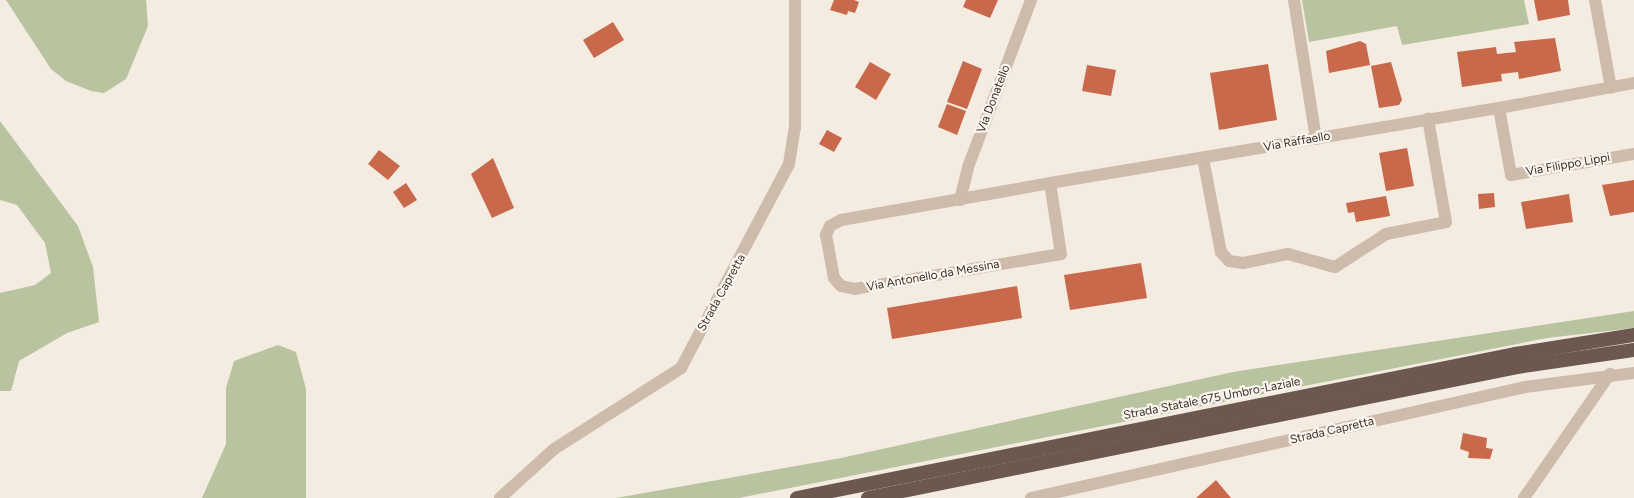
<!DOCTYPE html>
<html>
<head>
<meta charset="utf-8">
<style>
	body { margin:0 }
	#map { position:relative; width:1634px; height:498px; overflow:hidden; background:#f4ebe1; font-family:Figtree,sans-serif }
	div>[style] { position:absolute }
	.green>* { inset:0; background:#b8c4a0 }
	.building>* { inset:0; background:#c8694b }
	.minor>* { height:12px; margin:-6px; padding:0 6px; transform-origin:6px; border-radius:6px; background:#cdbbac }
	.trunk>* { height:14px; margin:-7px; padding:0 7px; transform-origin:7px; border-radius:7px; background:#6c584f }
	span { translate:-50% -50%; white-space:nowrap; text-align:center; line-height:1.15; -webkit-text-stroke:4.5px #fbf5ee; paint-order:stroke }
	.street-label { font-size:12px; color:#3b302b }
</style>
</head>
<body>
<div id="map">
	<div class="green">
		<i style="clip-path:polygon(6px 0,146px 0,148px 26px,126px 79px,104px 93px,91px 91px,66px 81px,51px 69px)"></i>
		<i style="clip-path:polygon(1302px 0,1524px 0,1529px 24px,1402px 45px,1397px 26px,1309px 42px)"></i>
		<i style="clip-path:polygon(0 121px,78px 226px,93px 267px,99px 322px,67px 333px,19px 361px,11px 391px,0 391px,0 293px,35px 285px,51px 273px,45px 243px,17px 205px,0 200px)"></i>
		<i style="clip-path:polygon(1634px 311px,1634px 328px,1547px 338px,739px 498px,616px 498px,841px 458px,1233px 372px)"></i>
		<i style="clip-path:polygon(278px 345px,296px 352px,306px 389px,306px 498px,202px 498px,226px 444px,226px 388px,234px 361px)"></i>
	</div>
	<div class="building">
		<i style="clip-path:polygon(834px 0,854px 0,859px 2px,855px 13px,848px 11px,847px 15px,830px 10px)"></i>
		<i style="clip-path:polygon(966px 0,998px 0,990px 18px,963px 7px)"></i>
		<i style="clip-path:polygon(1534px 0,1568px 0,1570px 15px,1538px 21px)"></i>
		<i style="clip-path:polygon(613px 22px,624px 40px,594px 58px,583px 40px)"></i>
		<i style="clip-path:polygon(1555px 38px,1561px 71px,1519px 79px,1518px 72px,1501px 74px,1502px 81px,1462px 87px,1457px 52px,1496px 47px,1497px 54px,1516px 52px,1514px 42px)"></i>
		<i style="clip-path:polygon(1360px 41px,1366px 44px,1370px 65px,1329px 73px,1326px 51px)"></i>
		<i style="clip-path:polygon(963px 61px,982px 69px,967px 109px,947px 102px)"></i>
		<i style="clip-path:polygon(870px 62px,891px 74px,876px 100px,855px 87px)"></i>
		<i style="clip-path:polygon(1391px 62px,1402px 100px,1399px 105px,1379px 108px,1371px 66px)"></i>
		<i style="clip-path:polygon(1268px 64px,1277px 120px,1219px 130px,1210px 73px)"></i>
		<i style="clip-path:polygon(1087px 65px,1116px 70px,1111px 96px,1082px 91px)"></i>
		<i style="clip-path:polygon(947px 104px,966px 111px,957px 135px,938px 127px)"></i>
		<i style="clip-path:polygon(827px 130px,842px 138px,834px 152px,819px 144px)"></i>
		<i style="clip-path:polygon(1407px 148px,1414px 186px,1386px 191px,1379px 153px)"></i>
		<i style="clip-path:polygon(379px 150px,400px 166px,388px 180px,368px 164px)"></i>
		<i style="clip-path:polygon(493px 158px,514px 208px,492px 218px,471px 174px)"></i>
		<i style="clip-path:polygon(1634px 180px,1634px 212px,1610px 216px,1602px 185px)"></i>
		<i style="clip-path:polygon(406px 183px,417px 200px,404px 208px,393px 192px)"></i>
		<i style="clip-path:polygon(1494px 193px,1495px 207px,1479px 209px,1478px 194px)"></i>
		<i style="clip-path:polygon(1569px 194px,1573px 222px,1526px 229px,1521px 202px)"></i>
		<i style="clip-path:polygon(1386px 196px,1390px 216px,1356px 222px,1354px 212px,1348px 213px,1346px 203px)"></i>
		<i style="clip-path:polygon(1141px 263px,1147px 298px,1070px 310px,1064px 275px)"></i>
		<i style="clip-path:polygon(1017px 286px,1022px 318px,892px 339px,887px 308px)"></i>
		<i style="clip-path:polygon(1463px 433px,1487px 438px,1486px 448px,1493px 449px,1490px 459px,1468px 458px,1469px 452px,1460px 449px)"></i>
		<i style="clip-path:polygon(1216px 480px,1231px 498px,1196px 498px)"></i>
	</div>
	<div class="minor">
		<i style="left:1294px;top:0;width:141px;rotate:81deg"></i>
		<i style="left:1595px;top:0;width:89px;rotate:79.7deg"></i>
		<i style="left:1499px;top:108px;width:68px;rotate:79.8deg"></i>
		<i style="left:1511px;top:175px;width:125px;rotate:-9.7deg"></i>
		<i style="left:1203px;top:158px;width:96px;rotate:79.2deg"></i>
		<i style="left:1221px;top:252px;width:12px;rotate:48deg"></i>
		<i style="left:1229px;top:261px;width:14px;rotate:8deg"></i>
		<i style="left:1243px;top:263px;width:46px;rotate:-11.3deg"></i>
		<i style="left:1288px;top:254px;width:49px;rotate:15.5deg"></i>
		<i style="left:1335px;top:267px;width:61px;rotate:-32.9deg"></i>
		<i style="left:1386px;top:234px;width:61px;rotate:-11.3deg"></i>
		<i style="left:1446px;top:222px;width:105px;rotate:-99.9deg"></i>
		<i style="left:1050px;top:183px;width:72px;rotate:81.2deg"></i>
		<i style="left:1061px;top:254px;width:209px;rotate:170.4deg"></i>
		<i style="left:855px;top:289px;width:14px;rotate:-168deg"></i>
		<i style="left:841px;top:286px;width:11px;rotate:-131deg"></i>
		<i style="left:834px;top:278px;width:44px;rotate:-100.5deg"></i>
		<i style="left:826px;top:235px;width:10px;rotate:-66deg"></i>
		<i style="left:830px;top:226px;width:13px;rotate:-29deg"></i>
		<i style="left:841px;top:220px;width:212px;rotate:-10deg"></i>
		<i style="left:1050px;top:183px;width:455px;rotate:-9.5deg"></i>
		<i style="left:1499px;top:108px;width:137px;rotate:-10.5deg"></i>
		<i style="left:960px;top:200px;width:34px;rotate:-76deg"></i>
		<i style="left:968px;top:167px;width:178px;rotate:-69.3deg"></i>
		<i style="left:500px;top:498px;width:73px;rotate:-42.2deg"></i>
		<i style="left:554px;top:449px;width:151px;rotate:-32.5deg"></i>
		<i style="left:681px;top:368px;width:231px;rotate:-62.1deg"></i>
		<i style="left:789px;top:164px;width:36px;rotate:-81deg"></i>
		<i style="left:795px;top:128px;width:128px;rotate:-90deg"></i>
		<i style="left:1031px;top:498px;width:506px;rotate:-12.66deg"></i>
		<i style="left:1525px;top:387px;width:110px;rotate:-7.3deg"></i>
		<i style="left:1524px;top:498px;width:151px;rotate:-55.3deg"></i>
	</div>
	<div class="trunk">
		<i style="left:797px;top:498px;width:732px;rotate:-11.34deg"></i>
		<i style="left:1515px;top:354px;width:121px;rotate:-9.1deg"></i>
		<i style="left:868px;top:498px;width:662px;rotate:-11.41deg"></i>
		<i style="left:1517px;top:367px;width:118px;rotate:-8.3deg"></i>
	</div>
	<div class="street-label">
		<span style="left:994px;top:99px;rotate:-69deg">Via Donatello</span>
		<span style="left:1297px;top:142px;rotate:-10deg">Via Raffaello</span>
		<span style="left:1568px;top:165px;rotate:-10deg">Via Filippo Lippi</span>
		<span style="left:933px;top:276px;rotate:-10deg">Via Antonello da Messina</span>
		<span style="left:722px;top:293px;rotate:-61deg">Strada Capretta</span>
		<span style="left:1212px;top:399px;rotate:-11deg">Strada Statale 675 Umbro-Laziale</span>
		<span style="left:1332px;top:431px;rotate:-13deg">Strada Capretta</span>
	</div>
</div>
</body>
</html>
